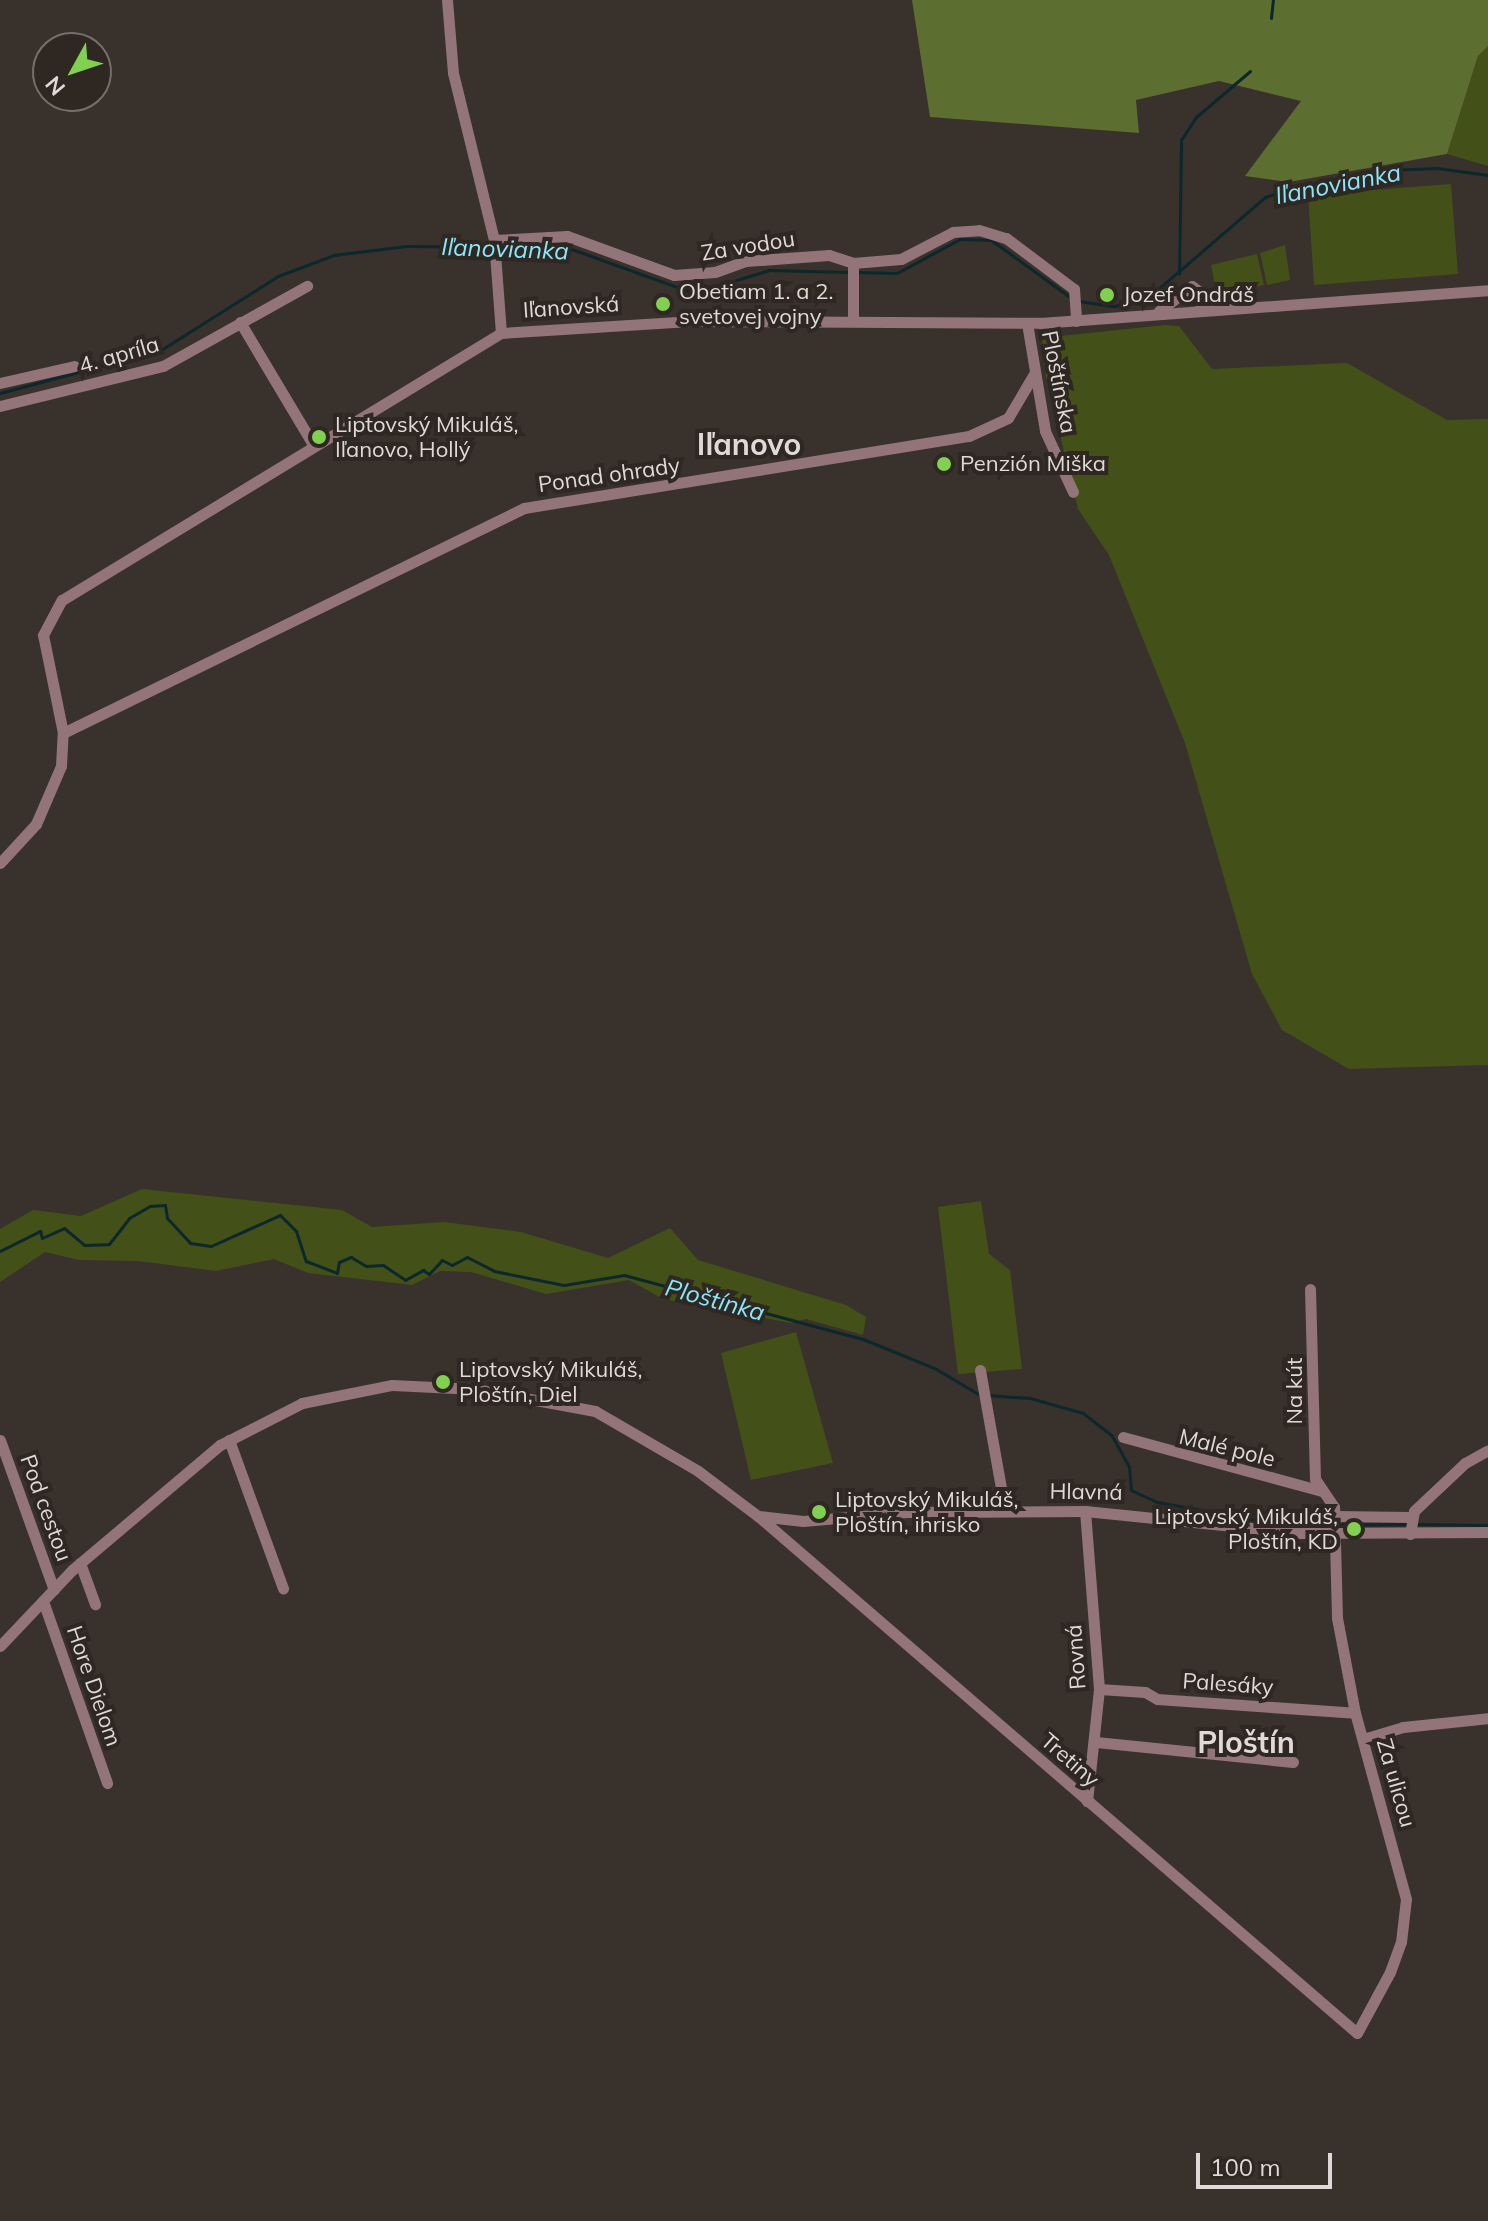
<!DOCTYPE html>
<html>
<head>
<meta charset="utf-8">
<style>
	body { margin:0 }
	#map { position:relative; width:1488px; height:2221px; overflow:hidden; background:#38312c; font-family:Mulish,sans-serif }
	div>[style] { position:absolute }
	.green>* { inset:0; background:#435118 }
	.forest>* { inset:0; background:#5d6e31 }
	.stream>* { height:3px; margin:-1.5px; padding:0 1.5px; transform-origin:1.5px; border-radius:1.5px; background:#0c282d }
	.minor>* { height:11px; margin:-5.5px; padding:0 5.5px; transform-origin:5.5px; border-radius:5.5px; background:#937478 }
	.dots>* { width:22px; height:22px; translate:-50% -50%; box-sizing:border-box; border:4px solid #2e2722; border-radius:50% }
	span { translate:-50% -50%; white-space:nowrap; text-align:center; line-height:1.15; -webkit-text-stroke:8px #2e2722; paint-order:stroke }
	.street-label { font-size:22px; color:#dfdad7 }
	.poi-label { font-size:22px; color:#dfdad7 }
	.left { translate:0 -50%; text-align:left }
	.right { translate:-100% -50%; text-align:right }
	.water-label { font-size:24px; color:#89e7fb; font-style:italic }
	.district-label { font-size:30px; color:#dfdad7; font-weight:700 }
	.north { position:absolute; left:32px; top:32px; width:80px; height:80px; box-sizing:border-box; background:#2e2722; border:2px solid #756f6a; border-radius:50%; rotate:230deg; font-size:22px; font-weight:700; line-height:32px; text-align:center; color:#dfdad7 }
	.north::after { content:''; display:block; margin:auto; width:28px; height:36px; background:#81d051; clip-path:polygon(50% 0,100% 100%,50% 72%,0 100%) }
	.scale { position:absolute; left:1196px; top:2153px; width:136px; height:36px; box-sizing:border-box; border:4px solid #dfdad7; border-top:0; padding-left:10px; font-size:24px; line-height:28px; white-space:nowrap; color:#dfdad7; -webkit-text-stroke:6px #2e2722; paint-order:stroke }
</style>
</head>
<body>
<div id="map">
	<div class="green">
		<i style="clip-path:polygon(1488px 46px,1488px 166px,1447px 154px,1478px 56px)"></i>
		<i style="clip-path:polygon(1451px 184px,1458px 274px,1314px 285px,1308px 195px)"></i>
		<i style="clip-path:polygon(1285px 245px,1290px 280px,1267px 285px,1260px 253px)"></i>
		<i style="clip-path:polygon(1257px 254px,1264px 285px,1217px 295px,1211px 265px)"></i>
		<i style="clip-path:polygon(1165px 325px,1179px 326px,1212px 369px,1347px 363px,1447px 420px,1488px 419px,1488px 1065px,1349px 1069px,1282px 1030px,1252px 974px,1185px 743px,1109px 555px,1078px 509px,1046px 377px,1042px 338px)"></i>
		<i style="clip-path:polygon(142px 1189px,342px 1210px,372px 1227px,444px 1222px,521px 1232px,608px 1258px,670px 1228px,698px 1260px,846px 1305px,866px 1317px,863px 1335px,806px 1319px,791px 1323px,663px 1299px,629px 1280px,546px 1294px,471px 1272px,440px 1271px,412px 1285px,308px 1273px,274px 1259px,216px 1271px,138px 1261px,79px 1260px,45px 1252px,0 1282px,0 1229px,33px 1210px,81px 1216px)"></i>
		<i style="clip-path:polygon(981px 1201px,989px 1254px,1010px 1270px,1022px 1369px,958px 1374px,938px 1207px)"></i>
		<i style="clip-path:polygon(796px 1332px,833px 1463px,751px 1480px,721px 1353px)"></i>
	</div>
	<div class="forest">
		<i style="clip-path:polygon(912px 0,1488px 0,1488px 46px,1478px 56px,1447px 154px,1289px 182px,1245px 176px,1301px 101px,1219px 81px,1136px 100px,1139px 133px,930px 117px)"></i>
	</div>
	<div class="stream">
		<i style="left:1271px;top:18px;width:18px;rotate:-84deg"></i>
		<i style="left:856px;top:272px;width:41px;rotate:1.4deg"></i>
		<i style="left:897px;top:273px;width:72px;rotate:-28.4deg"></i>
		<i style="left:960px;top:239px;width:31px;rotate:2deg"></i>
		<i style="left:991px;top:240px;width:99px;rotate:35.9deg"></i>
		<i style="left:1179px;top:274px;width:134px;rotate:-89.1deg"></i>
		<i style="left:1181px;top:140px;width:27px;rotate:-57deg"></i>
		<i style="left:1196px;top:117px;width:71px;rotate:-40.4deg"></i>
		<i style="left:1078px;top:301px;width:37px;rotate:8deg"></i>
		<i style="left:1115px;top:306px;width:45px;rotate:-20.9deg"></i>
		<i style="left:1157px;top:290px;width:143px;rotate:-40.7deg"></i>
		<i style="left:1265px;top:197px;width:22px;rotate:-18deg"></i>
		<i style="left:1286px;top:190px;width:105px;rotate:-11deg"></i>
		<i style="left:1389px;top:170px;width:48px;rotate:-2.4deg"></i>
		<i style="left:1437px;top:168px;width:51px;rotate:7.8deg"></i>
		<i style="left:0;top:393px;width:167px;rotate:-15deg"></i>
		<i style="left:161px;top:350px;width:138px;rotate:-32.3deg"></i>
		<i style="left:278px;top:276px;width:60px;rotate:-20.6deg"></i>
		<i style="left:334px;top:255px;width:73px;rotate:-7.1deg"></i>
		<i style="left:406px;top:246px;width:160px;rotate:0.4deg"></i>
		<i style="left:566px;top:247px;width:136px;rotate:19.8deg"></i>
		<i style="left:694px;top:293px;width:78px;rotate:-17deg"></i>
		<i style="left:769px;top:270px;width:79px;rotate:1.5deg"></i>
		<i style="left:0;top:1251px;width:45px;rotate:-26.6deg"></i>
		<i style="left:40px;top:1231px;width:7px;rotate:74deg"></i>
		<i style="left:42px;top:1238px;width:24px;rotate:-24deg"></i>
		<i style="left:64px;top:1228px;width:26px;rotate:40deg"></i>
		<i style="left:84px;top:1245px;width:25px;rotate:-2deg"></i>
		<i style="left:109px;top:1244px;width:33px;rotate:-52deg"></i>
		<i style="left:129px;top:1218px;width:24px;rotate:-30deg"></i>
		<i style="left:150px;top:1206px;width:15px;rotate:-4deg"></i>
		<i style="left:165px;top:1205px;width:13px;rotate:81deg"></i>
		<i style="left:167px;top:1218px;width:34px;rotate:47deg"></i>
		<i style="left:190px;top:1243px;width:21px;rotate:8deg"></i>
		<i style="left:211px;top:1246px;width:76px;rotate:-24.2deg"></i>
		<i style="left:280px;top:1215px;width:23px;rotate:45deg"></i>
		<i style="left:296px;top:1231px;width:32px;rotate:72deg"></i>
		<i style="left:306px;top:1261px;width:33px;rotate:21deg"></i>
		<i style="left:337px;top:1273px;width:11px;rotate:-80deg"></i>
		<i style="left:339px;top:1262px;width:13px;rotate:-23deg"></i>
		<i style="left:351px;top:1257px;width:17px;rotate:31deg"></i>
		<i style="left:366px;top:1266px;width:17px;rotate:-3deg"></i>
		<i style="left:383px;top:1265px;width:27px;rotate:34deg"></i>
		<i style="left:405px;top:1280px;width:21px;rotate:-29deg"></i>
		<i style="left:423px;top:1270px;width:7px;rotate:34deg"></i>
		<i style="left:429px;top:1274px;width:19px;rotate:-47deg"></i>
		<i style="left:442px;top:1260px;width:11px;rotate:27deg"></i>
		<i style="left:452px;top:1265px;width:17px;rotate:-28deg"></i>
		<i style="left:467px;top:1257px;width:30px;rotate:27deg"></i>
		<i style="left:494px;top:1271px;width:71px;rotate:11.3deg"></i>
		<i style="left:564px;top:1285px;width:61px;rotate:-9.5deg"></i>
		<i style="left:624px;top:1275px;width:247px;rotate:15deg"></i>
		<i style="left:863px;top:1339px;width:79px;rotate:22.3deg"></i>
		<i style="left:936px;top:1369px;width:51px;rotate:30.6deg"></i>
		<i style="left:987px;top:1395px;width:43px;rotate:4deg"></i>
		<i style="left:1030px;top:1398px;width:55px;rotate:15.8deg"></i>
		<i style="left:1083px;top:1413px;width:37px;rotate:38deg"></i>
		<i style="left:1112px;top:1436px;width:35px;rotate:61deg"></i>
		<i style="left:1129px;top:1467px;width:23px;rotate:85deg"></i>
		<i style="left:1131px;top:1490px;width:29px;rotate:25deg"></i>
		<i style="left:1157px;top:1502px;width:130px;rotate:10.2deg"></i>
		<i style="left:1285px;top:1525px;width:123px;rotate:-0.5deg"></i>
		<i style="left:1416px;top:1524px;width:72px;rotate:0.8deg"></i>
	</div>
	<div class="minor">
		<i style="left:447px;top:0;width:73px;rotate:85.3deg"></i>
		<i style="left:453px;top:73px;width:172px;rotate:76.2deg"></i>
		<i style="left:494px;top:240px;width:93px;rotate:85.7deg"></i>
		<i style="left:494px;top:240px;width:73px;rotate:-3.1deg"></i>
		<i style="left:567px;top:236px;width:114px;rotate:20deg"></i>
		<i style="left:674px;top:275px;width:41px;rotate:-4.2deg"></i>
		<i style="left:715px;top:272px;width:33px;rotate:-20deg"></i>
		<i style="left:746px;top:261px;width:83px;rotate:-4.1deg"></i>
		<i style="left:829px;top:255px;width:25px;rotate:18deg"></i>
		<i style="left:853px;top:263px;width:48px;rotate:-4.8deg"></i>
		<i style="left:901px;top:259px;width:59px;rotate:-27.4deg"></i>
		<i style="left:953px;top:232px;width:26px;rotate:-4deg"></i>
		<i style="left:979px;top:230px;width:28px;rotate:17deg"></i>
		<i style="left:1006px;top:238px;width:85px;rotate:36.9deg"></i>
		<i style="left:1074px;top:289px;width:32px;rotate:86deg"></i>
		<i style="left:1159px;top:311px;width:41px;rotate:-37.1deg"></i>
		<i style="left:1192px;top:286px;width:16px;rotate:38deg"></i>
		<i style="left:1205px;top:296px;width:15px;rotate:113deg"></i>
		<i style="left:853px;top:320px;width:57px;rotate:-90deg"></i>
		<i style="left:240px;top:322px;width:144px;rotate:59.2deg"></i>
		<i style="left:1027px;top:323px;width:109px;rotate:80.5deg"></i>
		<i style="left:1045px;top:431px;width:67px;rotate:65.3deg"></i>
		<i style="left:0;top:383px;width:76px;rotate:-12.9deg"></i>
		<i style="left:0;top:406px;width:168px;rotate:-13.8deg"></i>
		<i style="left:163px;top:366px;width:165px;rotate:-29.1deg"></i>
		<i style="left:63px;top:733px;width:513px;rotate:-26.02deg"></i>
		<i style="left:524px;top:508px;width:451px;rotate:-9.2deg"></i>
		<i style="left:969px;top:436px;width:43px;rotate:-24.8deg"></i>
		<i style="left:1008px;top:418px;width:51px;rotate:-59.4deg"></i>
		<i style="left:0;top:863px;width:53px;rotate:-47.3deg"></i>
		<i style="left:36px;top:824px;width:63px;rotate:-66.7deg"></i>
		<i style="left:61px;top:766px;width:33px;rotate:-87deg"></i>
		<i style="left:63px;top:733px;width:100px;rotate:-101.5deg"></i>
		<i style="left:43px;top:635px;width:40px;rotate:-62deg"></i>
		<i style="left:62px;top:600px;width:514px;rotate:-31.31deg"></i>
		<i style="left:501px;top:333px;width:189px;rotate:-3.6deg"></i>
		<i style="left:690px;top:321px;width:350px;rotate:0.3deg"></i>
		<i style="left:1040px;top:323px;width:449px;rotate:-4.2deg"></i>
		<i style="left:980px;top:1370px;width:143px;rotate:79.9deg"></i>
		<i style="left:1123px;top:1437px;width:206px;rotate:15.2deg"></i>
		<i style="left:0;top:1440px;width:159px;rotate:70.2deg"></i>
		<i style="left:229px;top:1440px;width:158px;rotate:70deg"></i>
		<i style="left:1085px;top:1511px;width:179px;rotate:85.5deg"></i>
		<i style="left:1099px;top:1689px;width:113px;rotate:96.1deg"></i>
		<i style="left:758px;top:1516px;width:791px;rotate:40.8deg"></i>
		<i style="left:1357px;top:2033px;width:69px;rotate:-61.6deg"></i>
		<i style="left:1390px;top:1972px;width:32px;rotate:-70deg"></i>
		<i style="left:1401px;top:1942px;width:43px;rotate:-83.4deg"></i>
		<i style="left:1406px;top:1899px;width:193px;rotate:-105.3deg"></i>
		<i style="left:1355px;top:1713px;width:97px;rotate:-100.7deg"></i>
		<i style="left:1337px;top:1618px;width:111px;rotate:-91.5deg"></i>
		<i style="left:1334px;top:1507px;width:34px;rotate:-124deg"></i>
		<i style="left:1315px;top:1479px;width:190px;rotate:-91.5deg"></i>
		<i style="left:1335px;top:1516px;width:75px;rotate:0.8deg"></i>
		<i style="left:1410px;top:1534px;width:23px;rotate:-80deg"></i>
		<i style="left:1414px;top:1511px;width:70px;rotate:-43.3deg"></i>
		<i style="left:1465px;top:1463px;width:26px;rotate:-29deg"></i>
		<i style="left:80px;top:1563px;width:44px;rotate:69.9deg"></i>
		<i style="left:43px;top:1601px;width:193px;rotate:70.6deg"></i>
		<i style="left:0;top:1646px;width:105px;rotate:-46.5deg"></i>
		<i style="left:72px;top:1570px;width:194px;rotate:-40.2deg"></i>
		<i style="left:220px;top:1445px;width:92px;rotate:-27.1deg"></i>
		<i style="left:302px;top:1403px;width:92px;rotate:-11.3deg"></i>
		<i style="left:392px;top:1385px;width:83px;rotate:2.8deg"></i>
		<i style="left:475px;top:1389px;width:122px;rotate:10.4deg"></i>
		<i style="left:595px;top:1411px;width:119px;rotate:30.2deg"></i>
		<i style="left:698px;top:1471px;width:75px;rotate:36.9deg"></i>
		<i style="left:758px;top:1516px;width:45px;rotate:6.3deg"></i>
		<i style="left:803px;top:1521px;width:104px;rotate:-4.9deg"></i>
		<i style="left:907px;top:1512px;width:178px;rotate:-0.3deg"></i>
		<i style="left:1085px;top:1511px;width:217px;rotate:5.8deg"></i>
		<i style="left:1301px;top:1533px;width:187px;rotate:-0.3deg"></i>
		<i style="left:1099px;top:1689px;width:46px;rotate:3.7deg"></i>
		<i style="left:1145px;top:1692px;width:14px;rotate:30deg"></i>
		<i style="left:1157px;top:1699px;width:198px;rotate:4deg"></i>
		<i style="left:1363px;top:1739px;width:42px;rotate:-16.7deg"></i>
		<i style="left:1403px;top:1727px;width:85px;rotate:-6deg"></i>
		<i style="left:1096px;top:1742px;width:198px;rotate:5.8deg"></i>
	</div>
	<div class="dots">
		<i style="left:1107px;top:295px;background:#81d051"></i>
		<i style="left:663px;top:304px;background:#81d051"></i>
		<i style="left:319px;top:437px;background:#81d051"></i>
		<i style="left:944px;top:464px;background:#81d051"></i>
		<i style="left:443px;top:1382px;background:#81d051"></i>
		<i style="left:819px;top:1512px;background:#81d051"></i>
		<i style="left:1354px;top:1529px;background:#81d051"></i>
	</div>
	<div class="street-label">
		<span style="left:748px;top:246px;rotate:-9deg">Za vodou</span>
		<span style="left:571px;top:307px;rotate:-4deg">Iľanovská</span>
		<span style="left:119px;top:355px;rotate:-16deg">4. apríla</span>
		<span style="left:1059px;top:382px;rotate:79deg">Ploštínska</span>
		<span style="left:609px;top:475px;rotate:-8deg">Ponad ohrady</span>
		<span style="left:1295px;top:1391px;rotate:-90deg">Na kút</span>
		<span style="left:1227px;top:1448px;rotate:14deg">Malé pole</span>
		<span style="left:1086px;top:1492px;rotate:1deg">Hlavná</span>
		<span style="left:46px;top:1508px;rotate:70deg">Pod cestou</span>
		<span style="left:1076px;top:1657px;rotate:-94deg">Rovná</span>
		<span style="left:1228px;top:1684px;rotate:4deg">Palesáky</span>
		<span style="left:94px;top:1686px;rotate:71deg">Hore Dielom</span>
		<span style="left:1070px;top:1760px;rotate:41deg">Tretiny</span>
		<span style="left:1396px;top:1783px;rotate:74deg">Za ulicou</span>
	</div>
	<div class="poi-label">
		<span class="left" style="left:679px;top:304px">Obetiam 1. a 2.<br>svetovej vojny</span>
		<span class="left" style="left:1123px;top:295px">Jozef Ondráš</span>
		<span class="left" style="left:335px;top:437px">Liptovský Mikuláš,<br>Iľanovo, Hollý</span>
		<span class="left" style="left:960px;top:464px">Penzión Miška</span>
		<span class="left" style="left:459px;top:1382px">Liptovský Mikuláš,<br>Ploštín, Diel</span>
		<span class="left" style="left:835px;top:1512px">Liptovský Mikuláš,<br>Ploštín, ihrisko</span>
		<span class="right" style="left:1338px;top:1529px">Liptovský Mikuláš,<br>Ploštín, KD</span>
	</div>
	<div class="water-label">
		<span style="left:1338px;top:184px;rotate:-11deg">Iľanovianka</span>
		<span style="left:505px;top:249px;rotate:2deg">Iľanovianka</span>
		<span style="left:715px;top:1300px;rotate:15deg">Ploštínka</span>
	</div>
	<div class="district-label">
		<span style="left:749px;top:444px">Iľanovo</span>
		<span style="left:1246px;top:1742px">Ploštín</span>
	</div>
	<div class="north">N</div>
	<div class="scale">100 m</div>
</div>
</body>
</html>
